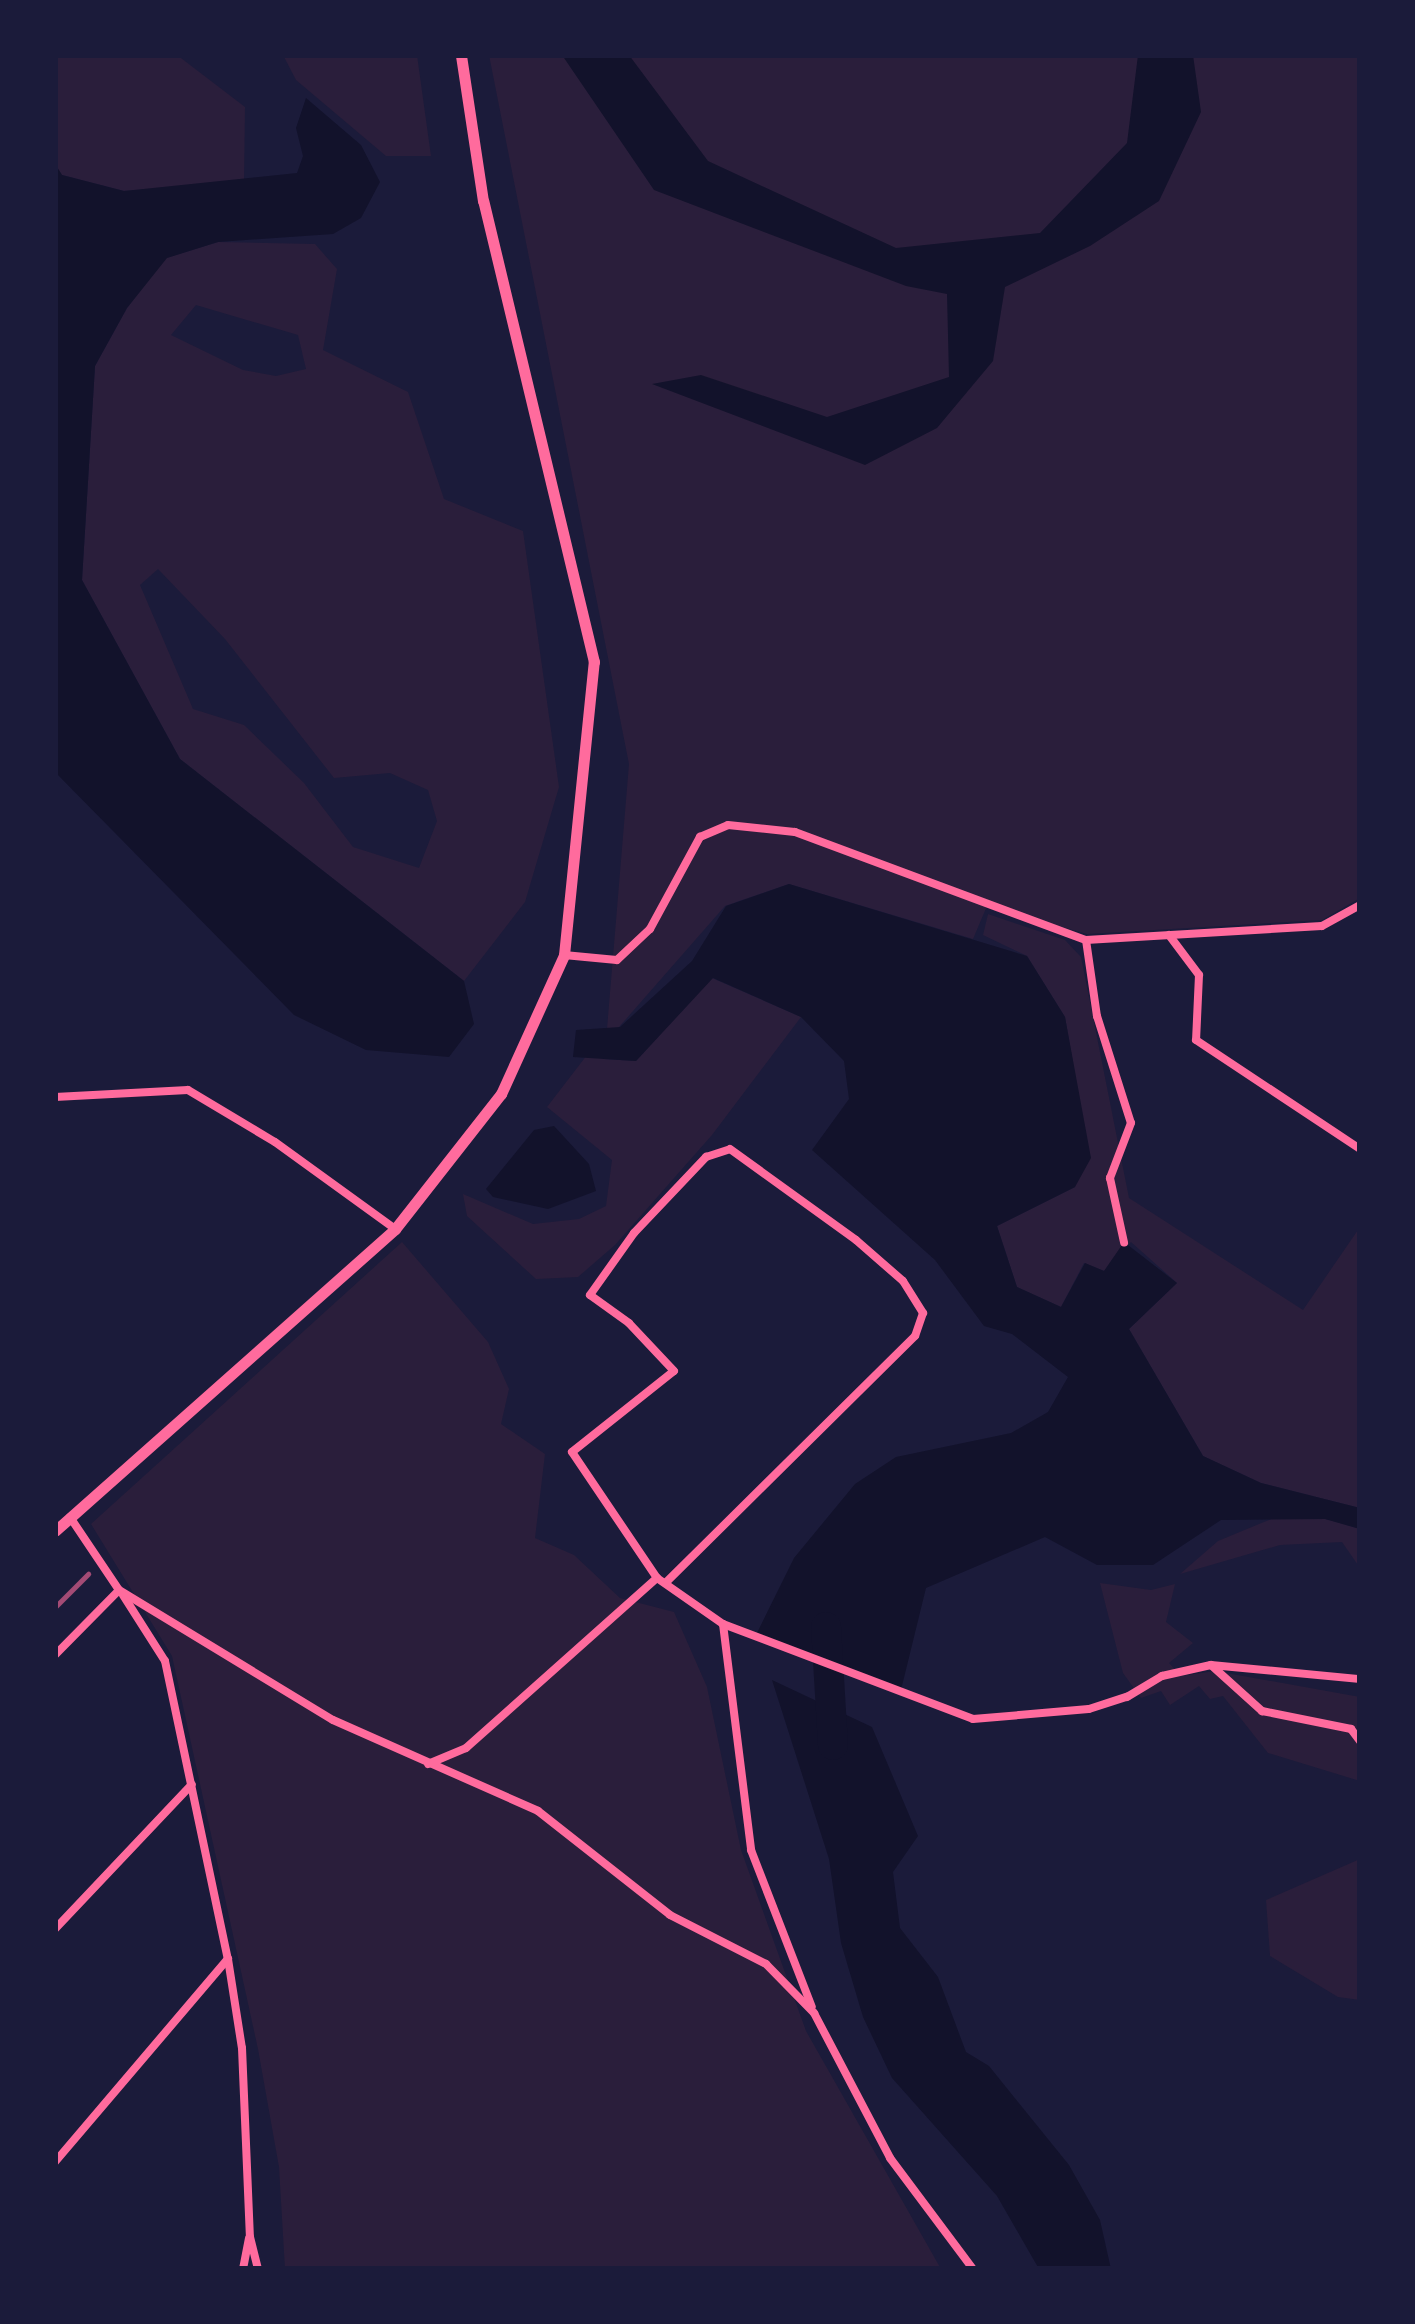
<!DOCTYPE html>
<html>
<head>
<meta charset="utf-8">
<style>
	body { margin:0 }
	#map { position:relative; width:1415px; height:2324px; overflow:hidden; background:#1b1b3a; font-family:"IBM Plex Serif",serif }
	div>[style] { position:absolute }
	.green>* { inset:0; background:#2a1e3b }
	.water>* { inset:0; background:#12122b }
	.river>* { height:30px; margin:-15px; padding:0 15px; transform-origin:15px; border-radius:15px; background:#12122b }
	.minor>* { height:8px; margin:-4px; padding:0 4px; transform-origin:4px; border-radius:4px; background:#ff6b9d }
	.secondary>* { height:11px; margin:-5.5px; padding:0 5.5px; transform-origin:5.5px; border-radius:5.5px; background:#ff6b9d }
	.rail>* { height:5px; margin:-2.5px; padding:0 2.5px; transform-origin:2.5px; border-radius:2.5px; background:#a44b75 }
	span { translate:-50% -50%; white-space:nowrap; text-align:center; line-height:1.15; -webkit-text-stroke:10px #1b1b3a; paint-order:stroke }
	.frame { position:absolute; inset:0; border:58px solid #1b1b3a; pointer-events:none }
</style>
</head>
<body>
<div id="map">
	<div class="green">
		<i style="clip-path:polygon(55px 55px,177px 55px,245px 107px,244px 183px,124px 191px,62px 175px,55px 164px)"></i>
		<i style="clip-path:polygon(283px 55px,417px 55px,431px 156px,386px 156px,296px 80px)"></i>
		<i style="clip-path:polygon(489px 55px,1360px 55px,1360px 898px,1322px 920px,1087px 934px,987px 906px,973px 939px,789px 884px,725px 906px,619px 1027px,603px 1059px,636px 1061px,712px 978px,801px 1017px,712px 1135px,615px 1245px,578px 1277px,536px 1279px,467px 1216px,463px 1194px,533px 1224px,579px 1219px,606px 1206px,612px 1160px,547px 1107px,607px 1029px,629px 764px)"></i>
		<i style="clip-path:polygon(evenodd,218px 242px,315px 244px,337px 269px,323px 350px,408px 392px,444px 499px,523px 531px,559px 787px,525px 902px,464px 981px,180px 759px,82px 580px,95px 366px,127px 308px,166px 258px,218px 242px,196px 305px,298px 335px,306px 369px,276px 376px,243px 370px,171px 335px,196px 305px,218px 242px,158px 569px,225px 639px,334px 778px,390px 773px,428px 790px,437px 821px,419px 868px,353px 847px,304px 783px,244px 725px,193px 709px,140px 585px,158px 569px)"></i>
		<i style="clip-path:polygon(988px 914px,1065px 940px,1081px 957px,1129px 1198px,1303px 1310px,1360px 1227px,1360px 1508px,1261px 1483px,1203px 1456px,1129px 1329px,1177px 1283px,1131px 1242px,1104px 1271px,1084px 1263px,1061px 1307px,1017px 1287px,997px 1226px,1075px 1187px,1077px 1086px,1065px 1017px,1027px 956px,983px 935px)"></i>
		<i style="clip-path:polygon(402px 1242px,488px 1342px,509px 1389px,501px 1424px,545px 1454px,535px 1538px,574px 1555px,620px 1598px,674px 1612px,707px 1687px,741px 1850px,806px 2031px,941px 2269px,285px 2269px,279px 2167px,258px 2049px,172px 1656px,91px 1524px)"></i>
		<i style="clip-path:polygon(1276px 1517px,1326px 1519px,1360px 1529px,1360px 1568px,1342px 1542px,1280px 1545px,1180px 1574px,1218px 1541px)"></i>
		<i style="clip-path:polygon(1100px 1583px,1151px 1590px,1175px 1584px,1166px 1622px,1193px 1643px,1169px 1663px,1181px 1676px,1215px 1671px,1360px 1697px,1360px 1781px,1268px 1753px,1223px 1696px,1210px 1699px,1199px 1686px,1170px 1705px,1161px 1691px,1141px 1698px,1123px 1673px)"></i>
		<i style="clip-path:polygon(1360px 1859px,1360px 2000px,1338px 1997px,1270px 1956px,1266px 1900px)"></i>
	</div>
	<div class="water">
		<i style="clip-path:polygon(562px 55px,629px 55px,708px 161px,896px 248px,1040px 233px,1127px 143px,1138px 55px,1193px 55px,1201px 112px,1159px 201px,1090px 246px,1005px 287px,993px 361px,937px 428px,865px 465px,652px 384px,701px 375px,827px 417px,949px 377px,947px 294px,906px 286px,654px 190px)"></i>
		<i style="clip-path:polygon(306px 98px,361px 145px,380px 182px,361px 218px,333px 234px,218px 242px,167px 258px,127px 308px,95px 366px,82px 580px,180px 759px,464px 981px,474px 1024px,449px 1057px,366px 1050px,294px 1015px,55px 772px,55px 164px,62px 175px,124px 191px,297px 173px,303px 156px,296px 128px)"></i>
		<i style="clip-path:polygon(789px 884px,1027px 956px,1065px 1017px,1091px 1158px,1075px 1187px,997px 1226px,1017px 1287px,1061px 1307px,1085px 1263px,1104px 1271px,1124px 1242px,1177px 1283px,1129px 1329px,1203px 1456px,1261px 1483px,1360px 1508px,1360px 1529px,1325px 1519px,1221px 1520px,1153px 1565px,1097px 1565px,1045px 1537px,926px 1588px,901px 1690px,756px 1635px,794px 1558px,855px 1484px,896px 1457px,1011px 1433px,1048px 1412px,1068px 1377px,1012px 1334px,984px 1326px,935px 1260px,812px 1150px,849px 1099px,844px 1061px,801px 1017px,713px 978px,636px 1061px,573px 1057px,576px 1030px,620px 1027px,692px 961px,726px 906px)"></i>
		<i style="clip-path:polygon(554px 1126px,589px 1164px,596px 1191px,548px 1209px,493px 1197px,486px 1189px,534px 1130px)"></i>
		<i style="clip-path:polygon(772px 1680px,872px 1727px,918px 1836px,893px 1872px,900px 1928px,938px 1977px,966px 2052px,989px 2066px,1069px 2165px,1100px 2220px,1111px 2269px,1039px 2269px,997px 2196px,892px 2078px,863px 2017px,841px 1943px,829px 1859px)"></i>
	</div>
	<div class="river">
		<i style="left:826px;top:1627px;width:118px;rotate:86.6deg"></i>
	</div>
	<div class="minor">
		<i style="left:1169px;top:935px;width:50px;rotate:53.1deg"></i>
		<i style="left:1199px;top:975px;width:65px;rotate:92.6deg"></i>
		<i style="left:1196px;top:1040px;width:197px;rotate:33.6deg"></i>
		<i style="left:1086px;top:940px;width:77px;rotate:81.8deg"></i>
		<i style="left:1097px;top:1016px;width:112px;rotate:72.4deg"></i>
		<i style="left:1131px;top:1123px;width:59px;rotate:110.9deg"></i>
		<i style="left:1110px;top:1178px;width:66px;rotate:77.7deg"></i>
		<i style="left:564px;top:955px;width:53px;rotate:5.4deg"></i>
		<i style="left:617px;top:960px;width:45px;rotate:-43.2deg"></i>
		<i style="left:650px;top:929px;width:105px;rotate:-61.5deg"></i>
		<i style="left:700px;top:837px;width:30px;rotate:-23deg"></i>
		<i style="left:728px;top:825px;width:67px;rotate:6deg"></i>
		<i style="left:795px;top:832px;width:310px;rotate:20.4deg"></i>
		<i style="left:1086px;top:940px;width:236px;rotate:-3.4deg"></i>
		<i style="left:1322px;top:926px;width:43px;rotate:-28.9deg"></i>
		<i style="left:55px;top:1097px;width:133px;rotate:-3deg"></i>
		<i style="left:188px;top:1090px;width:101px;rotate:30.9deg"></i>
		<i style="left:275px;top:1142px;width:148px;rotate:35.9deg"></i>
		<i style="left:657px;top:1578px;width:152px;rotate:-124deg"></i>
		<i style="left:572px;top:1452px;width:130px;rotate:-38.5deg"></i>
		<i style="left:674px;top:1371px;width:66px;rotate:-133.2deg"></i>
		<i style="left:629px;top:1323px;width:48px;rotate:-144.3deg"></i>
		<i style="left:590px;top:1295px;width:76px;rotate:-54.6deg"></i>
		<i style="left:634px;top:1233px;width:105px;rotate:-46.5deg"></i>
		<i style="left:706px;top:1157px;width:25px;rotate:-18deg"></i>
		<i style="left:730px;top:1149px;width:155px;rotate:35.8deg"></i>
		<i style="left:856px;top:1240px;width:62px;rotate:41.1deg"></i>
		<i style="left:903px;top:1281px;width:38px;rotate:58deg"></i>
		<i style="left:923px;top:1313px;width:24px;rotate:109deg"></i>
		<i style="left:915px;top:1336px;width:351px;rotate:135.3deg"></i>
		<i style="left:119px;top:1590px;width:250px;rotate:31.3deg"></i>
		<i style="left:333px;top:1720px;width:224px;rotate:23.9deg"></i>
		<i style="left:538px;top:1811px;width:168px;rotate:38.2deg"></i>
		<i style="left:670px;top:1915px;width:108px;rotate:27deg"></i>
		<i style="left:766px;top:1964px;width:69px;rotate:45.6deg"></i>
		<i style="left:814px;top:2013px;width:164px;rotate:62.3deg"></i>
		<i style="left:890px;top:2158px;width:139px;rotate:53.2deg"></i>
		<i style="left:123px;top:1595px;width:78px;rotate:57.5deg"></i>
		<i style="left:165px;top:1661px;width:305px;rotate:78.1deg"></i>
		<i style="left:228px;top:1959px;width:90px;rotate:81.1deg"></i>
		<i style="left:242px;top:2048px;width:189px;rotate:87.6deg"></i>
		<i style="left:250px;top:2237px;width:33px;rotate:76deg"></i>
		<i style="left:723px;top:1624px;width:228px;rotate:82.9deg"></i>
		<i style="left:751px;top:1850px;width:168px;rotate:68.8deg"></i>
		<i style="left:55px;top:1655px;width:91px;rotate:-45.4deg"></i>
		<i style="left:119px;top:1590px;width:88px;rotate:-123.9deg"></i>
		<i style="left:1211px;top:1665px;width:69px;rotate:42deg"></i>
		<i style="left:1262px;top:1711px;width:91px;rotate:11.4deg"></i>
		<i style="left:1351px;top:1729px;width:15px;rotate:53deg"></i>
		<i style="left:428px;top:1764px;width:41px;rotate:-22.8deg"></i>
		<i style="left:466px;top:1748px;width:256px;rotate:-41.7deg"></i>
		<i style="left:657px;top:1578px;width:80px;rotate:34.9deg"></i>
		<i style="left:723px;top:1624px;width:267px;rotate:20.8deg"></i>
		<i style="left:973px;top:1719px;width:116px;rotate:-4.9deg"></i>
		<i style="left:1089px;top:1709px;width:40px;rotate:-18deg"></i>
		<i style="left:1127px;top:1697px;width:41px;rotate:-31deg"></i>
		<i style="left:1162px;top:1676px;width:50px;rotate:-12.7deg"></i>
		<i style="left:1211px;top:1665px;width:150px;rotate:5.4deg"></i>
		<i style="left:55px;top:1929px;width:199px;rotate:-46.6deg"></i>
		<i style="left:55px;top:2162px;width:267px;rotate:-49.6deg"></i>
		<i style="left:243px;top:2269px;width:31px;rotate:-79deg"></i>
	</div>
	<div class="secondary">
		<i style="left:55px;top:1531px;width:455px;rotate:-41.6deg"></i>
		<i style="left:395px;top:1229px;width:172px;rotate:-51.9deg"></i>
		<i style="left:501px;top:1094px;width:153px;rotate:-65.6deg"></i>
		<i style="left:564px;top:955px;width:295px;rotate:-84.2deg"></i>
		<i style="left:594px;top:662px;width:474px;rotate:-103.5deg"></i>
		<i style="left:483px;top:201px;width:148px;rotate:-98.6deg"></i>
	</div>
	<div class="rail">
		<i style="left:55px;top:1607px;width:47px;rotate:-45deg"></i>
	</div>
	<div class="frame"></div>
</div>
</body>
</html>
